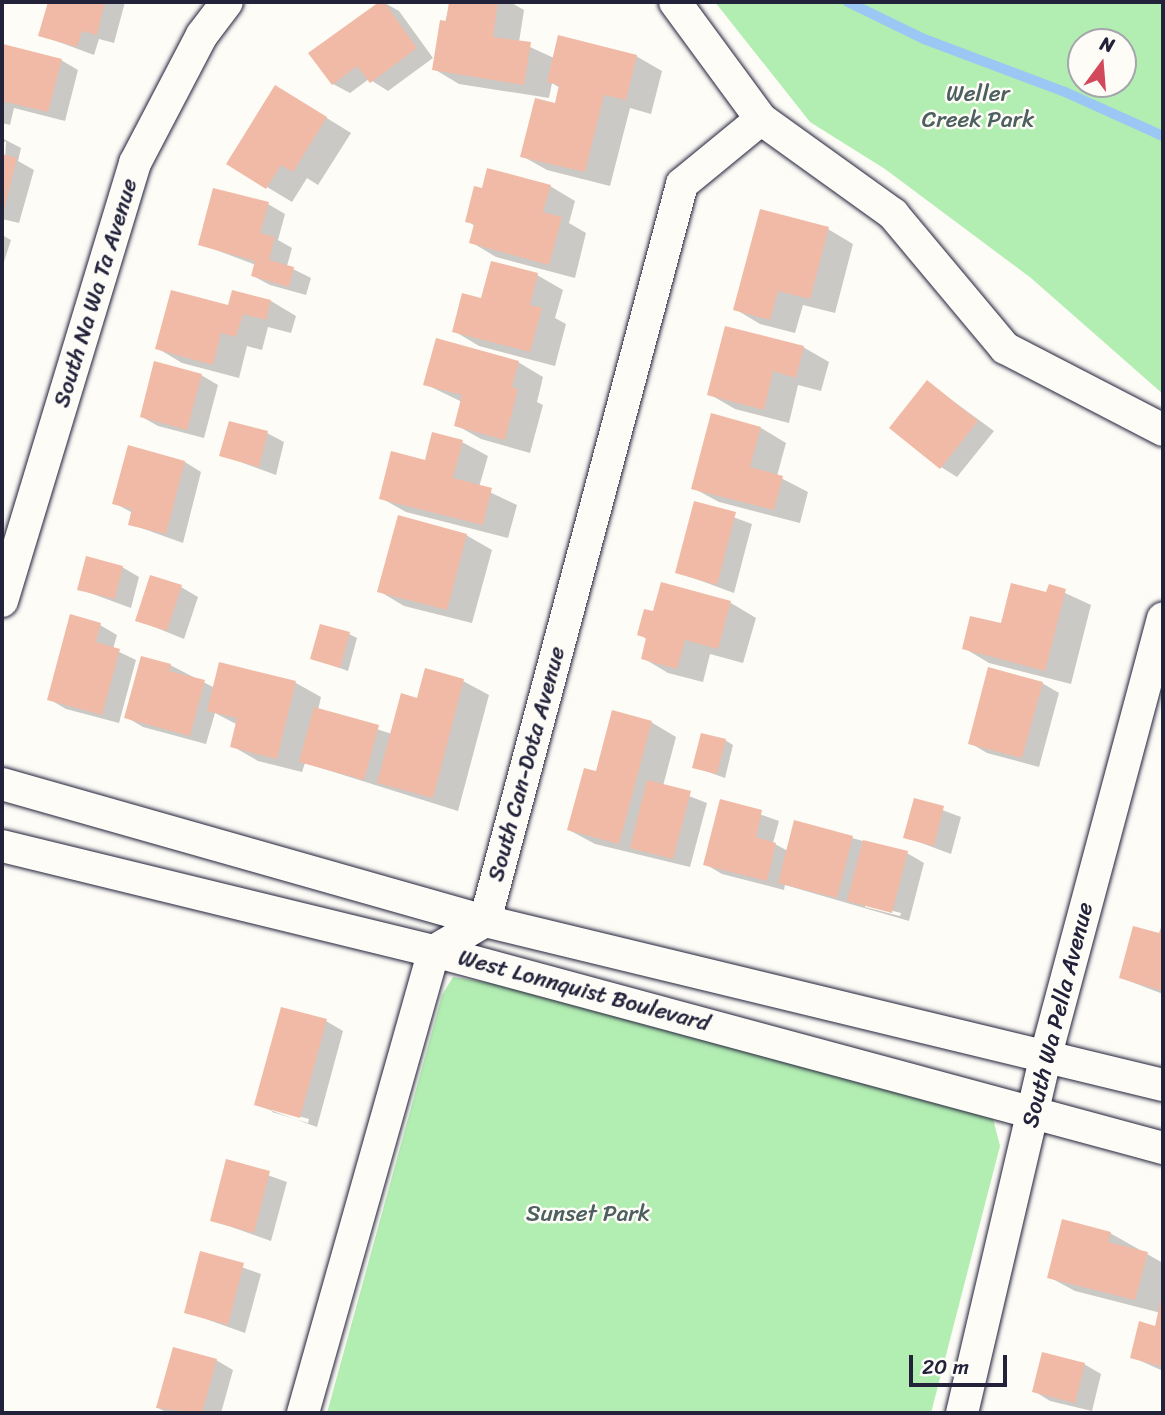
<!DOCTYPE html>
<html>
<head>
<meta charset="utf-8">
<style>
	body { margin:0 }
	#map { position:relative; width:1165px; height:1415px; overflow:hidden; background:#fdfcf7; font-family:Sriracha,sans-serif }
	div>[style] { position:absolute }
	.green>* { inset:0; background:#b2edb2 }
	.shadow>* { inset:0; background:#0003 }
	.stream>* { height:10px; margin:-5px; padding:0 5px; transform-origin:5px; border-radius:5px; background:#9bc7f5 }
	.building>* { inset:0; background:#f1baa6 }
	.roads { filter:drop-shadow(0 0 2px #22223b) drop-shadow(0 0 2px #22223b) }
	.minor>* { height:32px; margin:-16px; padding:0 16px; transform-origin:16px; border-radius:16px; background:#fdfcf7 }
	span { translate:-50% -50%; white-space:nowrap; text-align:center; line-height:1.15; -webkit-text-stroke:5px #fdfcf7; paint-order:stroke }
	.park-label { font-size:23px; color:#4d5f5f }
	.street-label { font-size:23px; color:#22223b }
	.frame { position:absolute; inset:0; border:4px solid #22223b; pointer-events:none }
	.north { position:absolute; left:1067px; top:28px; width:70px; height:70px; box-sizing:border-box; background:#fdfcf7; border:2px solid #a5a5ac; border-radius:50%; rotate:16deg; font-size:19px; font-weight:700; line-height:28px; text-align:center; color:#22223b }
	.north::after { content:''; display:block; margin:auto; width:24px; height:32px; background:#d1495b; clip-path:polygon(50% 0,100% 100%,50% 72%,0 100%) }
	.scale { position:absolute; left:909px; top:1355px; width:98px; height:32px; box-sizing:border-box; border:4px solid #22223b; border-top:0; padding-left:9px; font-size:21px; line-height:24px; white-space:nowrap; color:#22223b; -webkit-text-stroke:5px #fdfcf7; paint-order:stroke }
</style>
</head>
<body>
<div id="map">
	<div class="green">
		<i style="clip-path:polygon(evenodd,715px 2px,1163px 2px,1163px 394px,1031px 278px,885px 169px,810px 122px,715px 2px,1081px 42px,1123px 42px,1123px 84px,1081px 84px,1081px 42px)"></i>
		<i style="clip-path:polygon(453px 977px,490px 983px,993px 1119px,1000px 1146px,931px 1413px,327px 1413px,442px 995px)"></i>
	</div>
	<div class="shadow">
		<i style="clip-path:polygon(49px 2px,125px 2px,114px 43px,99px 39px,94px 55px,40px 35px)"></i>
		<i style="clip-path:polygon(383px 2px,399px 11px,433px 58px,388px 91px,369px 79px,350px 93px,333px 84px,311px 54px)"></i>
		<i style="clip-path:polygon(450px 2px,510px 2px,524px 10px,519px 42px,554px 58px,636px 56px,662px 71px,651px 114px,630px 108px,610px 186px,547px 170px,522px 156px,556px 105px,560px 88px,552px 83px,549px 98px,459px 84px,434px 69px)"></i>
		<i style="clip-path:polygon(4px 46px,61px 60px,78px 70px,65px 121px,14px 108px,10px 125px,2px 123px)"></i>
		<i style="clip-path:polygon(301px 102px,351px 133px,318px 185px,307px 178px,292px 202px,267px 187px)"></i>
		<i style="clip-path:polygon(2px 138px,21px 148px,18px 161px,34px 170px,19px 223px,2px 219px,6px 141px,2px 144px)"></i>
		<i style="clip-path:polygon(550px 186px,575px 201px,569px 223px,586px 233px,575px 278px,496px 257px,471px 242px,475px 226px,467px 221px,483px 190px)"></i>
		<i style="clip-path:polygon(268px 204px,285px 214px,278px 240px,292px 248px,287px 266px,311px 278px,306px 295px,270px 285px,253px 276px,256px 265px,200px 244px)"></i>
		<i style="clip-path:polygon(828px 229px,853px 244px,835px 313px,803px 305px,795px 333px,760px 324px,735px 309px)"></i>
		<i style="clip-path:polygon(2px 235px,11px 240px,2px 268px)"></i>
		<i style="clip-path:polygon(537px 275px,563px 290px,555px 318px,566px 324px,555px 366px,479px 346px,454px 331px,482px 300px)"></i>
		<i style="clip-path:polygon(271px 301px,296px 316px,291px 333px,268px 327px,262px 350px,247px 346px,239px 378px,182px 363px,157px 348px,229px 307px)"></i>
		<i style="clip-path:polygon(803px 347px,829px 362px,821px 391px,798px 385px,789px 423px,735px 409px,709px 394px)"></i>
		<i style="clip-path:polygon(518px 362px,543px 377px,537px 402px,543px 405px,530px 453px,481px 439px,456px 425px,462px 402px,425px 384px)"></i>
		<i style="clip-path:polygon(201px 375px,218px 385px,204px 438px,158px 426px,142px 417px)"></i>
		<i style="clip-path:polygon(927px 382px,994px 431px,957px 477px,941px 467px)"></i>
		<i style="clip-path:polygon(761px 428px,786px 443px,777px 476px,808px 492px,800px 523px,719px 502px,693px 488px)"></i>
		<i style="clip-path:polygon(267px 433px,284px 442px,276px 475px,221px 455px)"></i>
		<i style="clip-path:polygon(462px 442px,488px 456px,479px 487px,517px 505px,508px 538px,406px 512px,381px 498px,426px 463px)"></i>
		<i style="clip-path:polygon(185px 462px,201px 472px,183px 543px,130px 524px,131px 512px,114px 503px)"></i>
		<i style="clip-path:polygon(695px 503px,752px 524px,734px 593px,677px 572px)"></i>
		<i style="clip-path:polygon(466px 535px,492px 550px,472px 623px,404px 606px,379px 591px)"></i>
		<i style="clip-path:polygon(122px 567px,139px 577px,131px 608px,79px 589px)"></i>
		<i style="clip-path:polygon(662px 584px,731px 603px,756px 618px,743px 663px,710px 654px,703px 682px,668px 673px,643px 658px,648px 640px,639px 634px,654px 613px)"></i>
		<i style="clip-path:polygon(1050px 586px,1091px 605px,1071px 684px,989px 663px,964px 648px,1048px 594px)"></i>
		<i style="clip-path:polygon(181px 587px,198px 597px,184px 639px,137px 620px)"></i>
		<i style="clip-path:polygon(100px 625px,117px 635px,113px 649px,136px 660px,119px 723px,66px 709px,49px 699px)"></i>
		<i style="clip-path:polygon(349px 634px,357px 638px,348px 671px,312px 658px)"></i>
		<i style="clip-path:polygon(220px 664px,296px 683px,321px 697px,318px 710px,392px 734px,418px 700px,463px 681px,489px 695px,458px 811px,305px 763px,302px 772px,258px 761px,232px 746px,238px 725px,215px 713px,206px 744px,143px 727px,126px 717px,170px 665px,215px 688px)"></i>
		<i style="clip-path:polygon(1042px 683px,1059px 693px,1039px 767px,987px 753px,970px 743px)"></i>
		<i style="clip-path:polygon(651px 722px,676px 737px,663px 786px,707px 803px,690px 867px,595px 844px,569px 830px,597px 773px)"></i>
		<i style="clip-path:polygon(725px 740px,733px 745px,725px 778px,694px 767px)"></i>
		<i style="clip-path:polygon(915px 800px,961px 817px,951px 854px,905px 837px)"></i>
		<i style="clip-path:polygon(evenodd,722px 801px,779px 821px,773px 843px,788px 851px,852px 838px,907px 853px,924px 863px,909px 921px,785px 885px,784px 890px,722px 874px,705px 864px,722px 801px,865px 904px,901px 913px,900px 916px,865px 907px,865px 904px)"></i>
		<i style="clip-path:polygon(1163px 926px,1163px 994px,1121px 978px,1161px 935px)"></i>
		<i style="clip-path:polygon(evenodd,326px 1021px,343px 1031px,317px 1127px,256px 1105px,326px 1021px,272px 1109px,309px 1119px,308px 1123px,272px 1112px,272px 1109px)"></i>
		<i style="clip-path:polygon(228px 1161px,287px 1182px,271px 1241px,212px 1220px)"></i>
		<i style="clip-path:polygon(1110px 1233px,1163px 1263px,1163px 1371px,1132px 1357px,1157px 1328px,1161px 1313px,1075px 1291px,1049px 1277px)"></i>
		<i style="clip-path:polygon(202px 1253px,261px 1274px,245px 1333px,186px 1312px)"></i>
		<i style="clip-path:polygon(216px 1360px,233px 1370px,221px 1413px,168px 1413px,158px 1408px)"></i>
		<i style="clip-path:polygon(1084px 1364px,1101px 1374px,1092px 1411px,1050px 1401px,1034px 1391px)"></i>
	</div>
	<div class="stream">
		<i style="left:848px;top:2px;width:85px;rotate:26deg"></i>
		<i style="left:924px;top:39px;width:151px;rotate:20.6deg"></i>
		<i style="left:1065px;top:92px;width:107px;rotate:24.2deg"></i>
	</div>
	<div class="building">
		<i style="clip-path:polygon(48px 2px,105px 2px,97px 35px,82px 31px,77px 47px,38px 36px)"></i>
		<i style="clip-path:polygon(379px 2px,384px 2px,417px 48px,370px 83px,357px 66px,332px 85px,308px 53px)"></i>
		<i style="clip-path:polygon(449px 2px,498px 2px,493px 37px,531px 42px,524px 85px,432px 70px,440px 20px,446px 21px)"></i>
		<i style="clip-path:polygon(558px 35px,637px 55px,626px 100px,604px 95px,585px 172px,520px 157px,535px 98px,555px 103px,559px 85px,547px 82px)"></i>
		<i style="clip-path:polygon(3px 44px,62px 59px,48px 112px,2px 101px)"></i>
		<i style="clip-path:polygon(275px 85px,327px 117px,293px 172px,281px 165px,266px 189px,226px 164px)"></i>
		<i style="clip-path:polygon(2px 154px,17px 158px,3px 214px,2px 214px)"></i>
		<i style="clip-path:polygon(487px 168px,551px 185px,543px 212px,562px 217px,549px 265px,469px 243px,474px 224px,465px 222px,474px 186px,482px 188px)"></i>
		<i style="clip-path:polygon(213px 188px,269px 202px,260px 233px,275px 237px,269px 260px,294px 267px,289px 287px,251px 276px,255px 261px,198px 245px)"></i>
		<i style="clip-path:polygon(760px 209px,829px 227px,810px 299px,778px 291px,770px 320px,733px 310px)"></i>
		<i style="clip-path:polygon(491px 261px,538px 273px,530px 305px,542px 308px,530px 352px,452px 332px,462px 293px,481px 298px)"></i>
		<i style="clip-path:polygon(171px 290px,228px 305px,232px 290px,271px 300px,266px 320px,243px 314px,236px 337px,221px 333px,213px 365px,155px 349px)"></i>
		<i style="clip-path:polygon(725px 326px,804px 346px,796px 378px,773px 371px,764px 410px,707px 395px)"></i>
		<i style="clip-path:polygon(436px 338px,519px 361px,512px 387px,518px 389px,505px 440px,454px 426px,462px 395px,423px 385px)"></i>
		<i style="clip-path:polygon(154px 361px,202px 374px,187px 430px,140px 417px)"></i>
		<i style="clip-path:polygon(927px 380px,978px 421px,940px 469px,889px 428px)"></i>
		<i style="clip-path:polygon(711px 413px,761px 427px,750px 467px,783px 476px,774px 510px,691px 489px)"></i>
		<i style="clip-path:polygon(229px 421px,268px 431px,259px 467px,219px 456px)"></i>
		<i style="clip-path:polygon(432px 432px,463px 440px,453px 478px,492px 488px,483px 525px,379px 499px,391px 451px,425px 460px)"></i>
		<i style="clip-path:polygon(128px 445px,185px 461px,166px 534px,128px 525px,132px 509px,112px 504px)"></i>
		<i style="clip-path:polygon(694px 501px,736px 512px,717px 585px,675px 573px)"></i>
		<i style="clip-path:polygon(398px 515px,467px 534px,447px 610px,377px 592px)"></i>
		<i style="clip-path:polygon(86px 556px,123px 566px,115px 599px,77px 590px)"></i>
		<i style="clip-path:polygon(150px 575px,182px 585px,167px 631px,135px 621px)"></i>
		<i style="clip-path:polygon(661px 582px,731px 601px,718px 649px,685px 640px,677px 669px,641px 659px,646px 638px,637px 635px,644px 609px,653px 611px)"></i>
		<i style="clip-path:polygon(1011px 583px,1046px 592px,1049px 584px,1066px 589px,1045px 671px,962px 649px,970px 616px,1001px 623px)"></i>
		<i style="clip-path:polygon(70px 614px,101px 623px,96px 642px,120px 649px,102px 715px,47px 700px)"></i>
		<i style="clip-path:polygon(320px 624px,350px 632px,340px 668px,310px 659px)"></i>
		<i style="clip-path:polygon(141px 656px,171px 664px,169px 671px,205px 680px,190px 736px,124px 718px)"></i>
		<i style="clip-path:polygon(219px 662px,296px 681px,277px 759px,230px 747px,237px 718px,207px 711px)"></i>
		<i style="clip-path:polygon(988px 667px,1043px 682px,1022px 758px,968px 744px)"></i>
		<i style="clip-path:polygon(425px 668px,464px 679px,433px 798px,377px 783px,401px 693px,417px 698px)"></i>
		<i style="clip-path:polygon(314px 707px,379px 725px,364px 780px,299px 762px)"></i>
		<i style="clip-path:polygon(612px 710px,652px 721px,619px 844px,567px 830px,584px 768px,596px 771px)"></i>
		<i style="clip-path:polygon(701px 733px,726px 739px,717px 774px,692px 768px)"></i>
		<i style="clip-path:polygon(647px 780px,691px 791px,673px 859px,630px 848px)"></i>
		<i style="clip-path:polygon(914px 798px,944px 806px,934px 846px,903px 838px)"></i>
		<i style="clip-path:polygon(720px 799px,762px 810px,756px 837px,776px 843px,767px 881px,703px 865px)"></i>
		<i style="clip-path:polygon(794px 820px,853px 836px,837px 898px,778px 883px)"></i>
		<i style="clip-path:polygon(863px 840px,908px 851px,892px 913px,847px 901px)"></i>
		<i style="clip-path:polygon(1163px 922px,1163px 991px,1119px 978px,1133px 926px,1159px 933px)"></i>
		<i style="clip-path:polygon(281px 1007px,327px 1019px,300px 1118px,254px 1105px)"></i>
		<i style="clip-path:polygon(226px 1159px,270px 1171px,254px 1233px,210px 1221px)"></i>
		<i style="clip-path:polygon(1062px 1219px,1111px 1232px,1108px 1242px,1148px 1252px,1135px 1300px,1047px 1278px)"></i>
		<i style="clip-path:polygon(200px 1251px,244px 1263px,228px 1325px,184px 1313px)"></i>
		<i style="clip-path:polygon(1163px 1290px,1163px 1367px,1130px 1358px,1139px 1321px,1155px 1326px)"></i>
		<i style="clip-path:polygon(173px 1347px,217px 1359px,202px 1413px,156px 1408px)"></i>
		<i style="clip-path:polygon(1042px 1352px,1085px 1363px,1075px 1403px,1032px 1392px)"></i>
	</div>
	<div class="roads">
		<div class="minor">
			<i style="left:675px;top:2px;width:145px;rotate:53.7deg"></i>
			<i style="left:761px;top:119px;width:163px;rotate:35.7deg"></i>
			<i style="left:893px;top:214px;width:175px;rotate:50.1deg"></i>
			<i style="left:1005px;top:348px;width:178px;rotate:27.4deg"></i>
			<i style="left:2px;top:601px;width:458px;rotate:-73.1deg"></i>
			<i style="left:135px;top:163px;width:144px;rotate:-62.4deg"></i>
			<i style="left:202px;top:35px;width:41px;rotate:-52.9deg"></i>
			<i style="left:2px;top:784px;width:502px;rotate:15.84deg"></i>
			<i style="left:485px;top:921px;width:698px;rotate:13.6deg"></i>
			<i style="left:2px;top:846px;width:445px;rotate:13.7deg"></i>
			<i style="left:434px;top:951px;width:755px;rotate:15.12deg"></i>
			<i style="left:303px;top:1413px;width:480px;rotate:-74.2deg"></i>
			<i style="left:434px;top:951px;width:59px;rotate:-30.5deg"></i>
			<i style="left:485px;top:921px;width:763px;rotate:-75.03deg"></i>
			<i style="left:682px;top:184px;width:102px;rotate:-39.4deg"></i>
			<i style="left:962px;top:1413px;width:368px;rotate:-76.8deg"></i>
			<i style="left:1046px;top:1055px;width:452px;rotate:-75deg"></i>
		</div>
	</div>
	<div class="park-label">
		<span style="left:978px;top:107px">Weller<br>Creek Park</span>
		<span style="left:588px;top:1214px">Sunset Park</span>
	</div>
	<div class="street-label">
		<span style="left:96px;top:293px;rotate:-73deg">South Na Wa Ta Avenue</span>
		<span style="left:527px;top:764px;rotate:-75deg">South Can-Dota Avenue</span>
		<span style="left:584px;top:991px;rotate:15deg">West Lonnquist Boulevard</span>
		<span style="left:1058px;top:1015px;rotate:-76deg">South Wa Pella Avenue</span>
	</div>
	<div class="frame"></div>
	<div class="north">N</div>
	<div class="scale">20 m</div>
</div>
</body>
</html>
